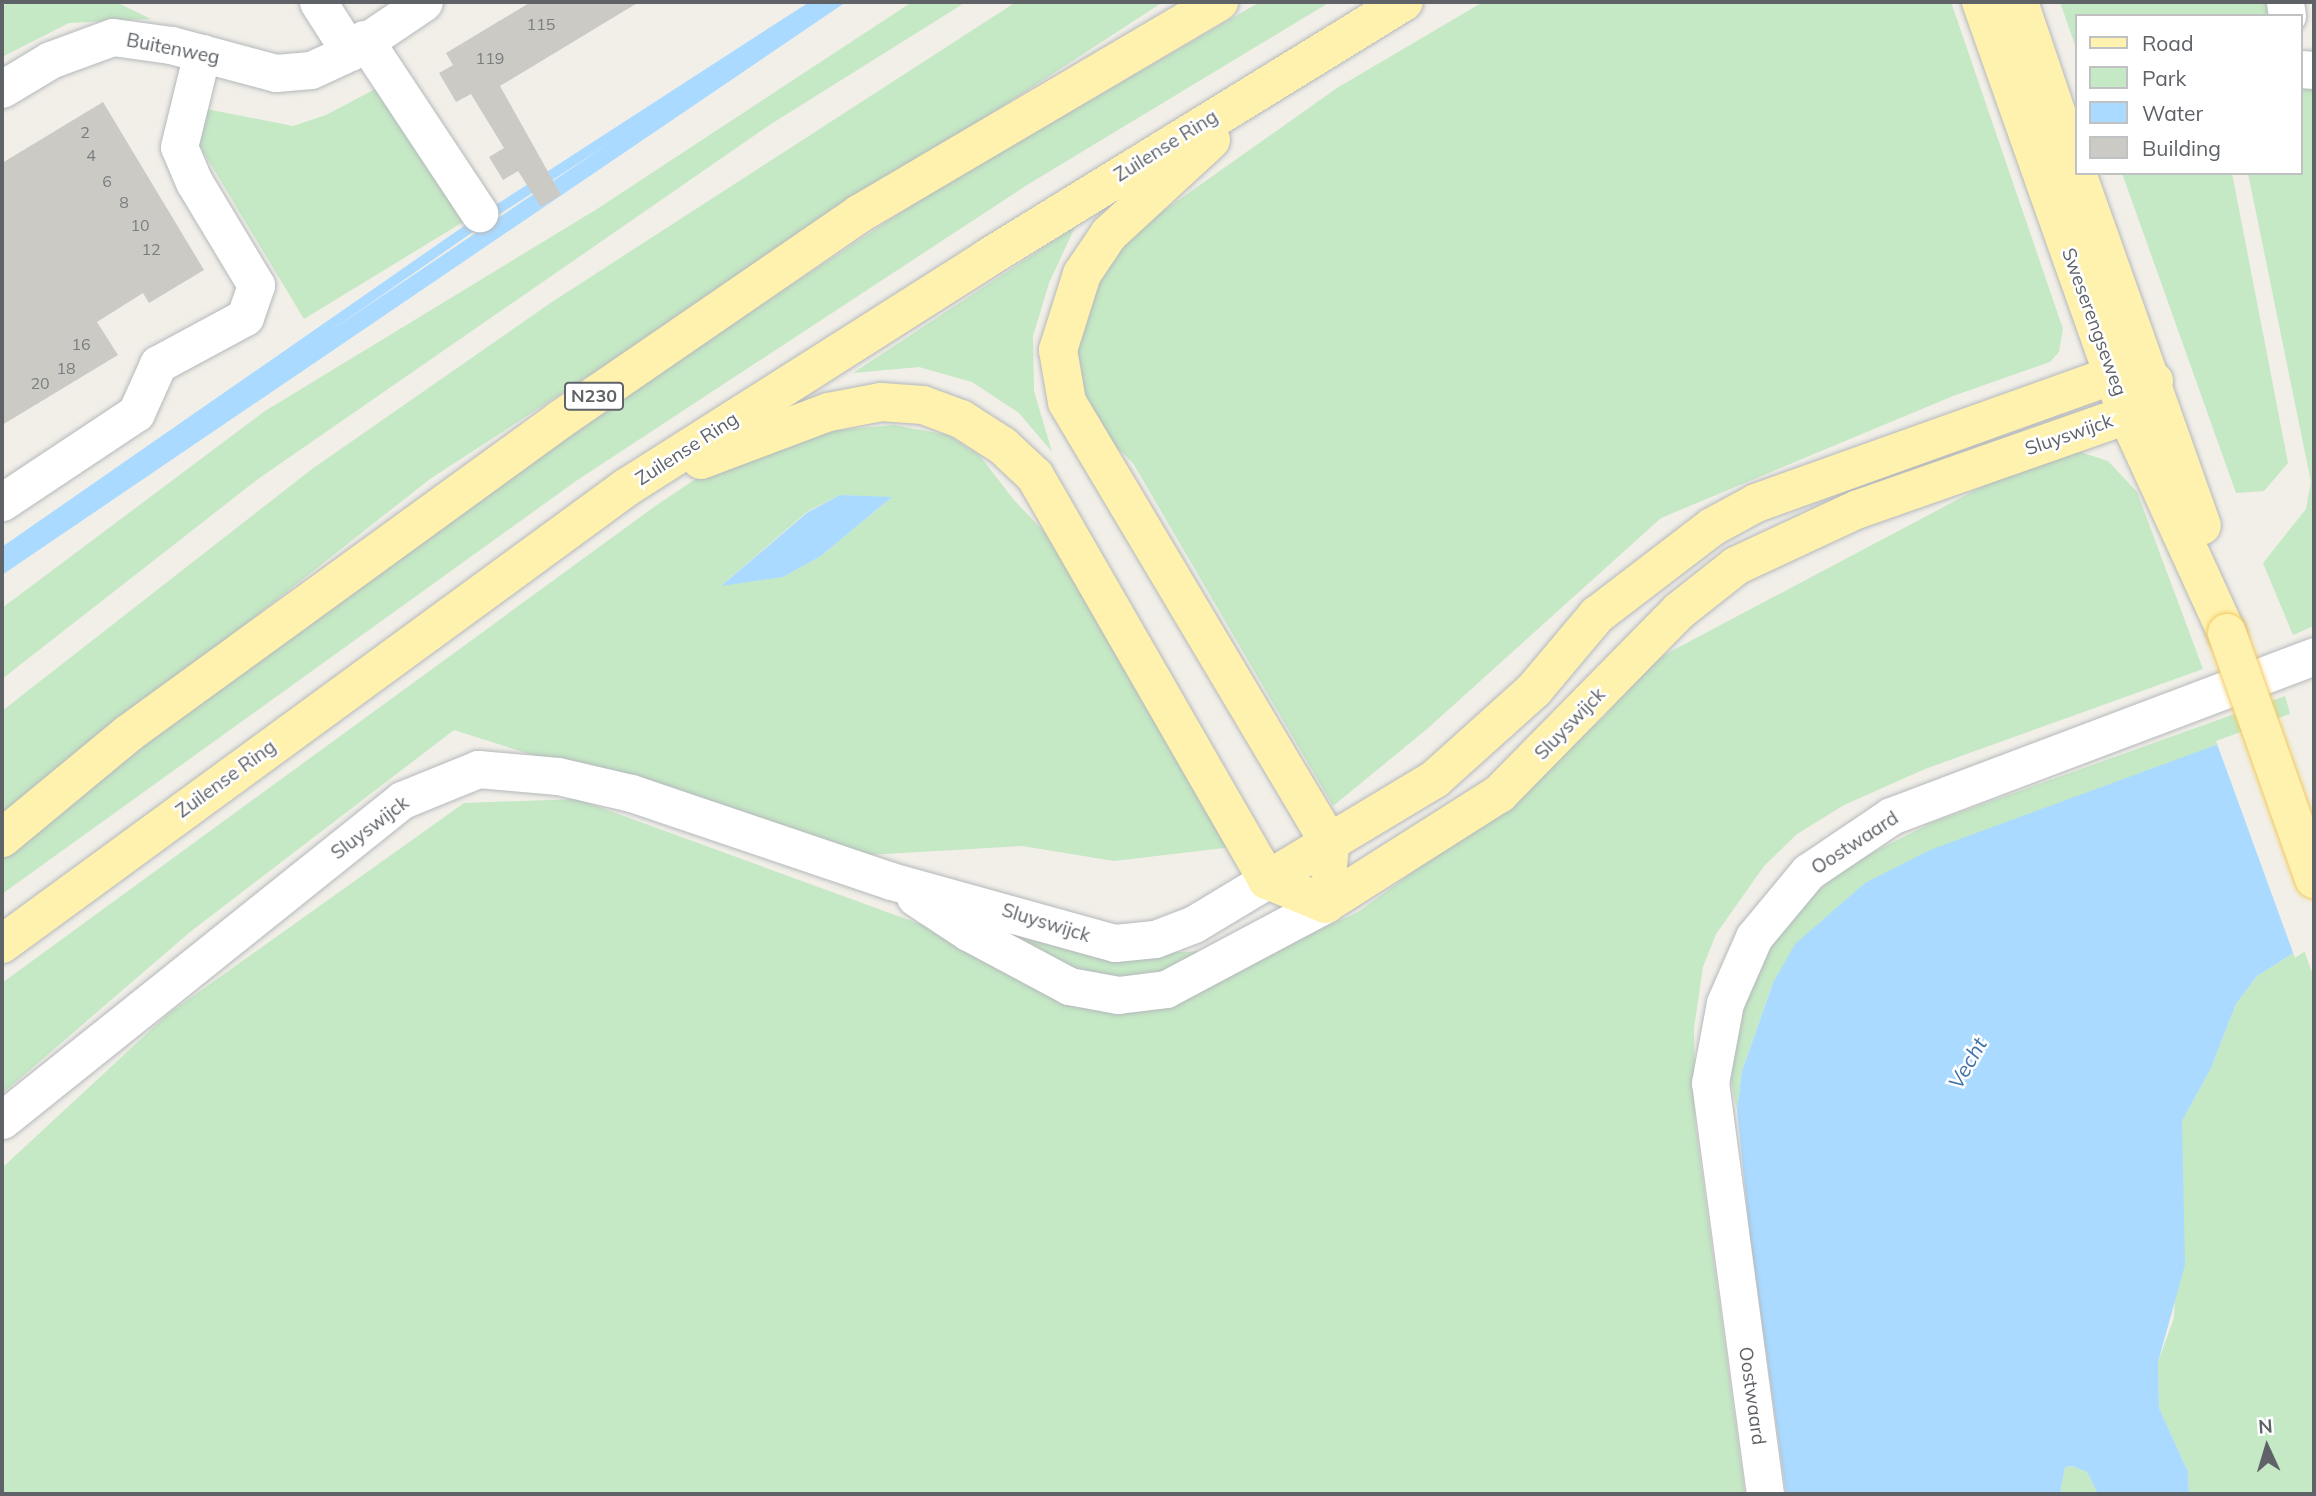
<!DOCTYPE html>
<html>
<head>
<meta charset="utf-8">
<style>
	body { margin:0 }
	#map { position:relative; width:2316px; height:1496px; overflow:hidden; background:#f1efe8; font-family:Mulish,sans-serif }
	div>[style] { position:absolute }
	.green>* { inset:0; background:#c5e8c5 }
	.water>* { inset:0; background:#aadaff }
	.pier>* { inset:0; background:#f1efe8 }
	.stream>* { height:10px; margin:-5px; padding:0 5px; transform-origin:5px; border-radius:5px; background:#aadaff }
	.building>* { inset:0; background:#cccac5 }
	.roads { filter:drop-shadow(0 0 2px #b5b8bc) drop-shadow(0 0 2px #b5b8bc) }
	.minor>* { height:37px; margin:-18.5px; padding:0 18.5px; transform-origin:18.5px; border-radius:18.5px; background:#fff }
	.major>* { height:38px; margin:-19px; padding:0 19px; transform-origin:19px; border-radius:19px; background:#fff2af }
	.bridges { filter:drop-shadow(0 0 2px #f2c960) drop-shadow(0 0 2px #f2c960) }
	.major-bridge>* { height:38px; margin:-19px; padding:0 19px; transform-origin:19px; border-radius:19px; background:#fff2af }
	span { translate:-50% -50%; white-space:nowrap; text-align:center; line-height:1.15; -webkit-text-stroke:5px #fff; paint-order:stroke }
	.number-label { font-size:16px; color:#7a7d7f }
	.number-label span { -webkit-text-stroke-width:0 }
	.shield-label span { padding:2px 5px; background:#fff; border:2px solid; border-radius:5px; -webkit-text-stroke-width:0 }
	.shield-label { font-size:18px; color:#5f6368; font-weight:700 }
	.street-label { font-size:19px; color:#5f6368 }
	.water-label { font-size:21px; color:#4174aa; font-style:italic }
	.frame { position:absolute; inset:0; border:4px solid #5f6368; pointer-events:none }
	.legend { position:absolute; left:2075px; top:14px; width:228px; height:161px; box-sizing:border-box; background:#fff; border:2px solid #bfc1c3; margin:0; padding:9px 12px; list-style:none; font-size:21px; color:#5f6368 }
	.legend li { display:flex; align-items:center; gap:14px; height:35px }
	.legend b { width:35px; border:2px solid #bfc1c3 }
	.north { position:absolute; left:2232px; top:1412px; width:70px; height:70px; -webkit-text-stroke:5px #fff; paint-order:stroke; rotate:356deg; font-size:19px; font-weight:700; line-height:28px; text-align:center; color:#5f6368 }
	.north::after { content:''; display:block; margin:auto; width:24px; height:32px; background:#5f6368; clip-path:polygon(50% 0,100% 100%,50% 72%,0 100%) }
</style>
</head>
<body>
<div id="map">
	<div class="green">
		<i style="clip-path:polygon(7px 2px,116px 2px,151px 19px,69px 23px,2px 57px,2px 9px)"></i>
		<i style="clip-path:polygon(912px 2px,966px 2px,771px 124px,258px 479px,2px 679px,2px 608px,265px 411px,597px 209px)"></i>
		<i style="clip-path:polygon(1016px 2px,1163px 2px,430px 479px,2px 816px,2px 711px,312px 469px,552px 302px)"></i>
		<i style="clip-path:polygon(1260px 2px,1330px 2px,1027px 185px,576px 481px,2px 894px,2px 858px,138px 747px,460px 505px,930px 193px)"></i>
		<i style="clip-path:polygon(1483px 2px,1951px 2px,2063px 329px,2059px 352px,2050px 362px,1953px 396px,1661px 518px,1427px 729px,1333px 806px,1133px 463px,1106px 437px,1088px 406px,1075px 362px,1075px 342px,1101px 278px,1132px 233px,1337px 88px)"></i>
		<i style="clip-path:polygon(2060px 2px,2271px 2px,2274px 16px,2076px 16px,2076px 48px)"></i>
		<i style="clip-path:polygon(2300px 82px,2314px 83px,2314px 626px,2293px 635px,2263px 563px,2306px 509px,2311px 482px,2248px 173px,2300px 173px)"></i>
		<i style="clip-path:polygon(381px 86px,463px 222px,304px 319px,196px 140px,201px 108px,293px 126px,326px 115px)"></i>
		<i style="clip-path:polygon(2122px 173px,2232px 173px,2288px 463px,2264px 491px,2236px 493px)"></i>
		<i style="clip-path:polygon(1075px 227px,1049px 283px,1033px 336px,1034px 391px,1052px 452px,1019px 413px,972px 382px,919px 367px,853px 373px)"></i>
		<i style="clip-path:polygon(evenodd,894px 425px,948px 435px,980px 456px,1014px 500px,1081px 571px,1232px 847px,1114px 861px,1022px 846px,850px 856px,454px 730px,190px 932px,2px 1094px,2px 983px,654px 507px,758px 437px,894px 425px,840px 495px,891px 498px,821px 556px,783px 577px,722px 585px,808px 511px,840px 495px)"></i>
		<i style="clip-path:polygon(2074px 450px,2108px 461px,2137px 492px,2203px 669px,1925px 769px,1844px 805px,1797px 834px,1764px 866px,1716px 934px,1703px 967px,1694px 1028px,1695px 1121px,1745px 1494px,2px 1494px,2px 1168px,168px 1014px,464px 803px,577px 799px,1019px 960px,1023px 936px,1120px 955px,1282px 947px,1358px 912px,1432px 858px,1604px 717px,1649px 663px,2036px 458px)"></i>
		<i style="clip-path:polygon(2285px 696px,2291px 717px,1773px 983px,1742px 1071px,1737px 1110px,1730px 1076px,1740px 1017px,1761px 958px,1809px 898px,1852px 863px,1933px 822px)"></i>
		<i style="clip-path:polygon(2303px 947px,2314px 978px,2314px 1494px,2189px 1494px,2188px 1472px,2159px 1408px,2158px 1362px,2174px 1318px,2182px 1121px,2211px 1068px,2236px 1004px,2257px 976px)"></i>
		<i style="clip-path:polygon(2072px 1466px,2087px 1472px,2098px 1494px,2060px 1494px,2065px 1467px)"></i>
	</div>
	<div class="water">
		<i style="clip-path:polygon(819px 2px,846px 2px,2px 575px,2px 555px,76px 502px)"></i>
		<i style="clip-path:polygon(840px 495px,892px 497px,821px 556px,783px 577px,721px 586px,808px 512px)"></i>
		<i style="clip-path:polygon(2227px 741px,2303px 947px,2257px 976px,2236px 1004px,2211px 1068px,2182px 1121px,2185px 1265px,2158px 1362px,2159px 1408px,2188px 1472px,2189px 1494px,2098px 1494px,2087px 1472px,2072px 1466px,2065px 1467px,2060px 1494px,1786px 1494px,1750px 1237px,1737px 1110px,1742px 1071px,1773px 983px,1795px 944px,1865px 883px,1930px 850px)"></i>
	</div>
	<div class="pier">
		<i style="clip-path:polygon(2314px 705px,2314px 945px,2295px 958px,2216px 741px)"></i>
	</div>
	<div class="stream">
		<i style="left:2px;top:553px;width:582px;rotate:-34.78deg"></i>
		<i style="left:480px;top:221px;width:403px;rotate:-32.9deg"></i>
	</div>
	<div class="building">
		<i style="clip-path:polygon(531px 2px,639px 2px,500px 86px,561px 195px,541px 207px,518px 171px,503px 180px,489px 157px,504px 148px,471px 94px,456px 102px,439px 73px,453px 65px,446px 53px)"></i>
		<i style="clip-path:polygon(103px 102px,204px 270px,149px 303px,143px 293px,97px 322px,118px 355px,2px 425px,2px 163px)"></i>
	</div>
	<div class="roads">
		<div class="minor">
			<i style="left:318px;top:2px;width:59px;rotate:57.4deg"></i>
			<i style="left:2285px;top:2px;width:14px;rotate:82deg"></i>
			<i style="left:364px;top:39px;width:209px;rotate:56.5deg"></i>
			<i style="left:2300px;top:69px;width:14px;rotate:4deg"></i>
			<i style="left:2px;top:89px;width:56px;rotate:-31.1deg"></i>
			<i style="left:50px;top:60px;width:67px;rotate:-20.1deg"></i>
			<i style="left:113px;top:37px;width:59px;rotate:7.9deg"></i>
			<i style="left:171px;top:45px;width:109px;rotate:14.9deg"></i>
			<i style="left:276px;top:73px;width:35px;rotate:-5deg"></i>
			<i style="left:311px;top:70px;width:43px;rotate:-24.8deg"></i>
			<i style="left:350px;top:52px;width:89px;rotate:-34deg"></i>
			<i style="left:2px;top:502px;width:161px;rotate:-33.6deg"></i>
			<i style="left:136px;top:413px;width:54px;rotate:-65.8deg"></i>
			<i style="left:158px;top:364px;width:99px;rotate:-28.4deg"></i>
			<i style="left:245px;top:317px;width:34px;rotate:-71deg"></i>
			<i style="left:256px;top:285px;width:120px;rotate:-121deg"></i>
			<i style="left:194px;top:182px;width:38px;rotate:-113deg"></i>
			<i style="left:179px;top:147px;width:97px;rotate:-76.3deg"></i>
			<i style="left:915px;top:897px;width:64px;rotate:33.4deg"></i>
			<i style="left:968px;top:932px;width:115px;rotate:28.1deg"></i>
			<i style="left:1069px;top:986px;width:50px;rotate:10.4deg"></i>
			<i style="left:1118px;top:995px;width:48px;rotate:-7.1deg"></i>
			<i style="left:1166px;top:989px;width:181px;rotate:-28deg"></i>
			<i style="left:2px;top:1120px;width:512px;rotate:-38.66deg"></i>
			<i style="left:402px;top:800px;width:82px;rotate:-22.2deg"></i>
			<i style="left:478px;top:769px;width:80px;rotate:5deg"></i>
			<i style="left:558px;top:776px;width:75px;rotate:13.1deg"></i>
			<i style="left:631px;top:793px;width:274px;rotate:18.7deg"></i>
			<i style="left:891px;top:881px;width:232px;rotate:15.5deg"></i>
			<i style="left:1115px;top:943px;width:40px;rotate:-5.7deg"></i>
			<i style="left:1155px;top:939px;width:42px;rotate:-21deg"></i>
			<i style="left:1194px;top:924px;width:85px;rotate:-31.1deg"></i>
			<i style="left:1765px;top:1494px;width:415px;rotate:-97.6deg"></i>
			<i style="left:1710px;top:1083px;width:81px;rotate:-79.4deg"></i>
			<i style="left:1725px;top:1003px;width:72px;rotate:-66.3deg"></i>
			<i style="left:1754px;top:937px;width:85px;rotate:-50.3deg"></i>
			<i style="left:1808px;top:872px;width:100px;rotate:-34deg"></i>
			<i style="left:1891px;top:816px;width:452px;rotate:-20.7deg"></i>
		</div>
		<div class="major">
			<i style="left:1981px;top:2px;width:438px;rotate:70.5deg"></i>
			<i style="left:2127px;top:415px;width:240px;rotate:65.4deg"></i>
			<i style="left:2019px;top:2px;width:177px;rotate:71.3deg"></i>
			<i style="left:1211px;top:140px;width:139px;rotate:137.3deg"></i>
			<i style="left:1109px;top:234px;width:48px;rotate:124deg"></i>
			<i style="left:1082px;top:274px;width:80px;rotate:107.5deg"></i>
			<i style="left:1058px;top:350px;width:53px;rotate:80.2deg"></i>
			<i style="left:1067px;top:402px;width:514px;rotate:59.25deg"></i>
			<i style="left:1330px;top:844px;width:23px;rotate:95deg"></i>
			<i style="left:2077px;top:173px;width:374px;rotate:70.5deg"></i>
			<i style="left:701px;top:460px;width:137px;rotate:-20.6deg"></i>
			<i style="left:829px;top:412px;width:53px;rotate:-10.9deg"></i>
			<i style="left:881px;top:402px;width:42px;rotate:4.1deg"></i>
			<i style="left:923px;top:405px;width:40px;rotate:20.2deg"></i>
			<i style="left:961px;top:419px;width:50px;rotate:32.7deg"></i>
			<i style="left:1003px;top:446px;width:44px;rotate:43.2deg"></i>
			<i style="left:1035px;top:476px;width:466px;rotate:60.1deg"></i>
			<i style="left:1267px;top:880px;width:64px;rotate:22.1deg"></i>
			<i style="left:2px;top:838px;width:165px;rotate:-39.6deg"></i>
			<i style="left:129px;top:733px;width:534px;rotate:-36.01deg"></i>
			<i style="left:561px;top:419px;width:362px;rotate:-34.5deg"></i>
			<i style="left:859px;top:214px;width:418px;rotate:-30.5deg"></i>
			<i style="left:1267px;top:880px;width:196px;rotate:-31deg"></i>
			<i style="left:1435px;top:779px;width:133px;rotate:-42deg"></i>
			<i style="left:1534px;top:690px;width:98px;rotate:-50deg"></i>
			<i style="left:1597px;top:615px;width:145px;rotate:-37.4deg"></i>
			<i style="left:1712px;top:527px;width:50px;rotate:-28.6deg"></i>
			<i style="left:1756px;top:503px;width:380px;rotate:-19.7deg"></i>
			<i style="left:2114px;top:375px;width:40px;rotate:8.5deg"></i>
			<i style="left:2154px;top:381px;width:43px;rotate:128.5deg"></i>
			<i style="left:2127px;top:415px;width:285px;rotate:160.7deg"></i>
			<i style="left:1858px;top:509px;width:135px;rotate:155deg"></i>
			<i style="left:1736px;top:566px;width:73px;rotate:141.7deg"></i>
			<i style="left:1679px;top:611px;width:257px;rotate:134.5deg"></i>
			<i style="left:1499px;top:794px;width:205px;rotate:147.6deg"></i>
			<i style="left:2px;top:944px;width:774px;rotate:-36.17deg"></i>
			<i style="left:627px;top:487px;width:429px;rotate:-32.4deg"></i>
			<i style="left:989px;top:257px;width:487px;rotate:-31.6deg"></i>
		</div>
	</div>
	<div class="bridges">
		<div class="major-bridge">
			<i style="left:2227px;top:633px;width:261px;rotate:70.5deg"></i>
		</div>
	</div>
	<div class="number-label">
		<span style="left:541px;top:24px">115</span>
		<span style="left:490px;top:58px">119</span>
		<span style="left:85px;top:132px">2</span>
		<span style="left:91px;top:155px">4</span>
		<span style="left:107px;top:181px">6</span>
		<span style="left:124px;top:202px">8</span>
		<span style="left:140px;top:225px">10</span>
		<span style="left:151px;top:249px">12</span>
		<span style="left:81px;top:344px">16</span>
		<span style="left:66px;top:368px">18</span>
		<span style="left:40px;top:383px">20</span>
	</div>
	<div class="shield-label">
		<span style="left:594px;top:396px">N230</span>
	</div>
	<div class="street-label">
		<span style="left:173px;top:49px;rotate:11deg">Buitenweg</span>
		<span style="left:1166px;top:146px;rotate:-32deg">Zuilense Ring</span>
		<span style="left:2094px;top:322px;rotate:70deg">Sweserengseweg</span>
		<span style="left:2069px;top:435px;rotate:-19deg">Sluyswijck</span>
		<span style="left:687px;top:449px;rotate:-33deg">Zuilense Ring</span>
		<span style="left:1570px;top:724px;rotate:-46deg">Sluyswijck</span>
		<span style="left:226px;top:779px;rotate:-36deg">Zuilense Ring</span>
		<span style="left:370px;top:828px;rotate:-37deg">Sluyswijck</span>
		<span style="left:1855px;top:843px;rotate:-33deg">Oostwaard</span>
		<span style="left:1046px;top:923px;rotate:17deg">Sluyswijck</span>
		<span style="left:1752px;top:1396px;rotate:82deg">Oostwaard</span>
	</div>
	<div class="water-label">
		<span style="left:1967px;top:1063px;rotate:-60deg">Vecht</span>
	</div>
	<div class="frame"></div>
	<ul class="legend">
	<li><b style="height:9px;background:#fff2af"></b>Road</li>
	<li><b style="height:19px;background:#c5e8c5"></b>Park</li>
	<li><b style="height:19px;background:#aadaff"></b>Water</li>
	<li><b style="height:19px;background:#cccac5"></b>Building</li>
	</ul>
	<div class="north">N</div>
</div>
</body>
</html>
